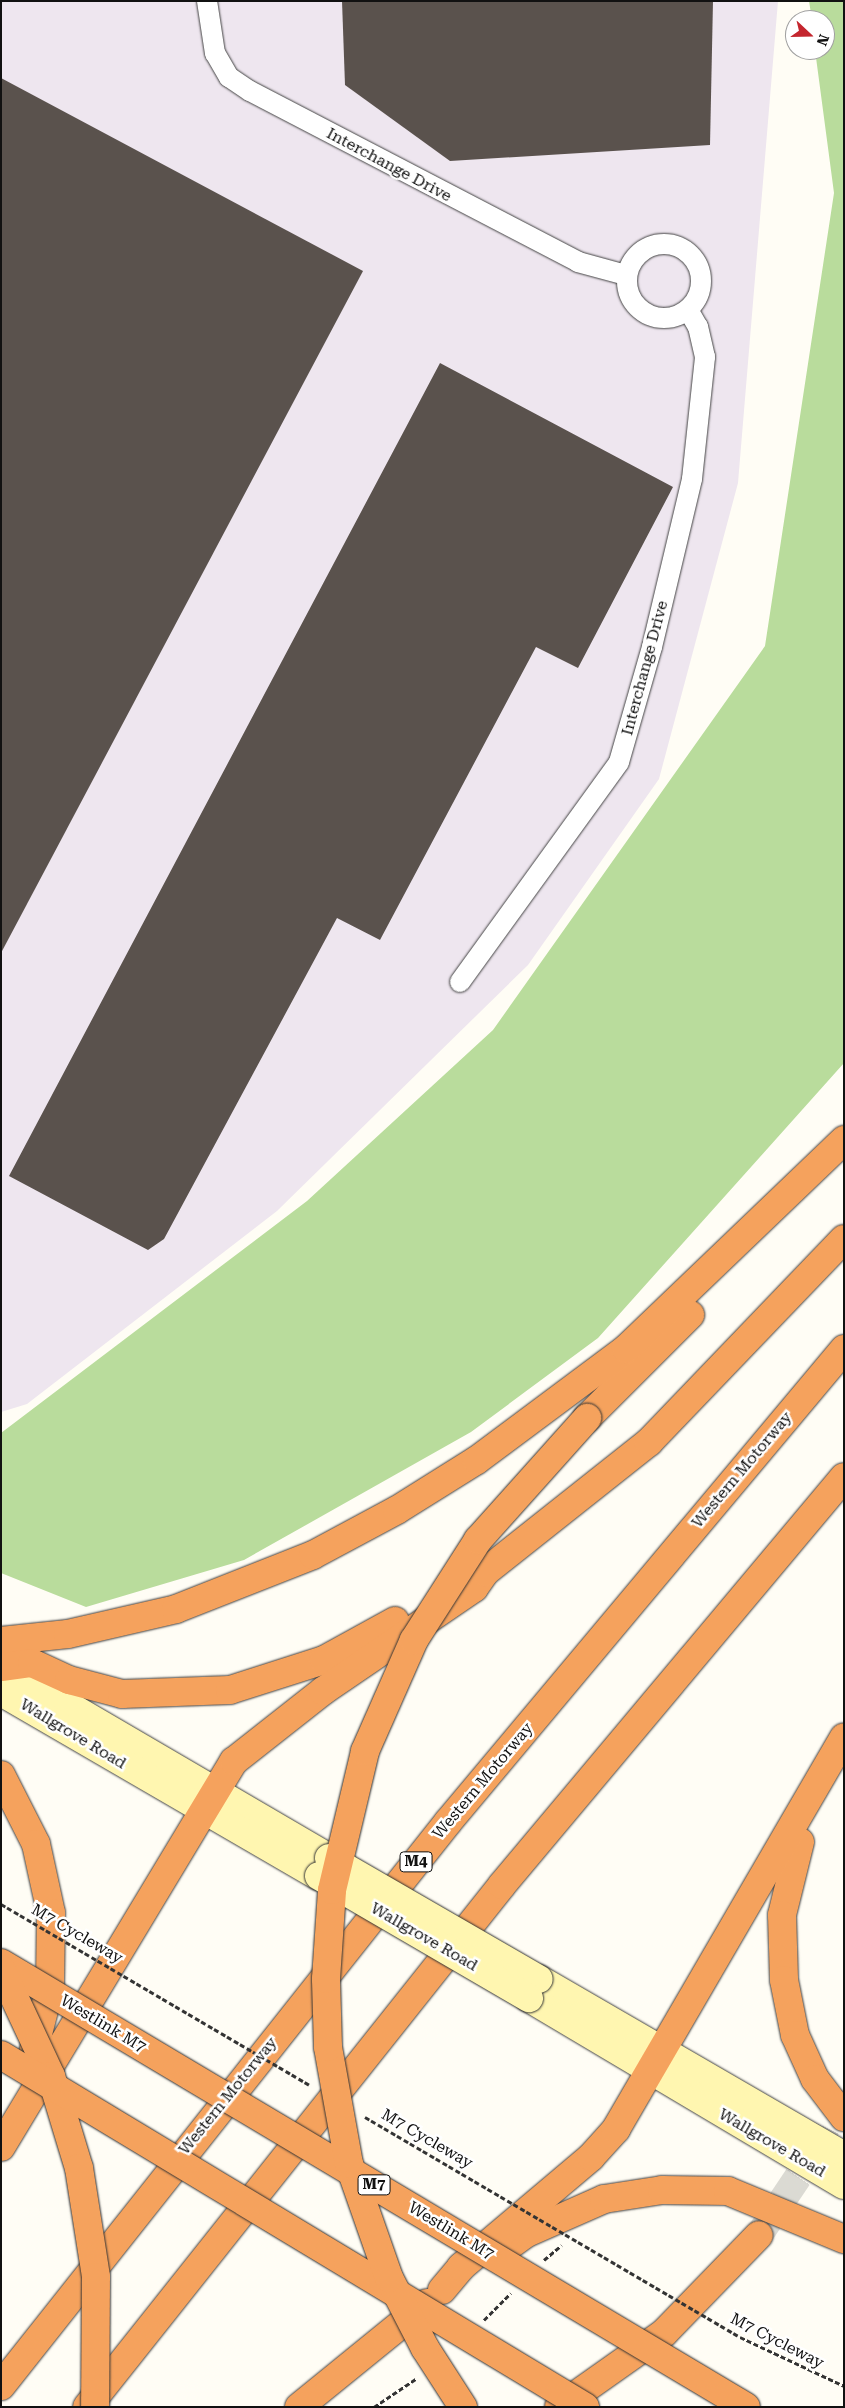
<!DOCTYPE html>
<html>
<head>
<meta charset="utf-8">
<style>
	body { margin:0 }
	#map { position:relative; width:845px; height:2408px; overflow:hidden; background:#fffdf5; font-family:"Roboto Serif",serif }
	div>[style] { position:absolute }
	.industrial>* { inset:0; background:#eee6ef }
	.forest>* { inset:0; background:#b9dc9c }
	.building>* { inset:0; background:#5a524d }
	.motorway-tunnel>* { height:28px; margin-top:-14px; transform-origin:0; background:repeating-linear-gradient(90deg,#dbdad3 0 28px,transparent 0 42px) }
	.path>* { height:3px; margin-top:-1.5px; transform-origin:0; background:repeating-linear-gradient(90deg,#333 0 5px,transparent 0 7.5px) }
	.roads { filter:drop-shadow(0 0 1px #444) drop-shadow(0 0 1px #444) }
	.minor>* { height:20px; margin:-10px; padding:0 10px; transform-origin:10px; border-radius:10px; background:#fff }
	.minor>.ring { margin:-10px; padding:0; box-sizing:content-box; background:none; border:20px solid #fff; border-radius:50% }
	.secondary>* { height:28px; margin:-14px; padding:0 14px; transform-origin:14px; border-radius:14px; background:#fff6b0 }
	.motorway>* { height:28px; margin:-14px; padding:0 14px; transform-origin:14px; border-radius:14px; background:#f5a25d }
	.path-bridge>* { height:3px; margin-top:-1.5px; transform-origin:0; background:repeating-linear-gradient(90deg,#333 0 5px,transparent 0 7.5px) }
	.bridges { filter:drop-shadow(0 0 1px #333) drop-shadow(0 0 1px #333) }
	.secondary-bridge>* { height:28px; margin:-14px; padding:0 14px; transform-origin:14px; border-radius:14px; background:#fff6b0 }
	.motorway-bridge>* { height:28px; margin:-14px; padding:0 14px; transform-origin:14px; border-radius:14px; background:#f5a25d }
	span { translate:-50% -50%; white-space:nowrap; text-align:center; line-height:1.15; -webkit-text-stroke:5px #fff; paint-order:stroke }
	.shield-label span { padding:1px 4px; background:#fff; border:1px solid; border-radius:4px; -webkit-text-stroke-width:0 }
	.shield-label { font-size:15px; color:#111; font-weight:700 }
	.street-label { font-size:16px; color:#111 }
	.frame { position:absolute; inset:0; border:2px solid #111; pointer-events:none }
	.north { position:absolute; left:785px; top:10px; width:50px; height:50px; box-sizing:border-box; background:#fff; border:1px solid #a0a0a0; border-radius:50%; rotate:111deg; font-size:14px; font-weight:700; line-height:20px; text-align:center; color:#111 }
	.north::after { content:''; display:block; margin:auto; width:18px; height:22px; background:#c4262e; clip-path:polygon(50% 0,100% 100%,50% 72%,0 100%) }
</style>
</head>
<body>
<div id="map">
	<div class="industrial">
		<i style="clip-path:polygon(1px 1px,778px 1px,738px 483px,659px 779px,528px 965px,277px 1211px,27px 1404px,1px 1412px)"></i>
	</div>
	<div class="forest">
		<i style="clip-path:polygon(809px 1px,844px 1px,844px 1063px,598px 1338px,471px 1432px,244px 1560px,86px 1607px,1px 1573px,1px 1433px,307px 1201px,493px 1030px,765px 646px,834px 193px,815px 50px,825px 50px,825px 20px,812px 20px)"></i>
	</div>
	<div class="building">
		<i style="clip-path:polygon(342px 1px,713px 1px,710px 145px,450px 161px,345px 85px)"></i>
		<i style="clip-path:polygon(1px 78px,363px 271px,1px 953px)"></i>
		<i style="clip-path:polygon(440px 363px,673px 487px,578px 668px,536px 647px,380px 940px,337px 918px,164px 1239px,148px 1250px,9px 1176px)"></i>
	</div>
	<div class="motorway-tunnel">
		<i style="left:759px;top:2235px;width:99px;rotate:-56.1deg"></i>
		<i style="left:814px;top:2153px;width:69px;rotate:-64.2deg"></i>
	</div>
	<div class="path">
		<i style="left:544px;top:2260px;width:23px;rotate:-40deg"></i>
		<i style="left:484px;top:2320px;width:38px;rotate:-45deg"></i>
		<i style="left:740px;top:2337px;width:115px;rotate:25.2deg"></i>
		<i style="left:374px;top:2407px;width:52px;rotate:-34deg"></i>
	</div>
	<div class="roads">
		<div class="minor">
			<i style="left:207px;top:1px;width:53px;rotate:81.3deg"></i>
			<i style="left:215px;top:53px;width:28px;rotate:60deg"></i>
			<i style="left:229px;top:77px;width:25px;rotate:34deg"></i>
			<i style="left:250px;top:91px;width:370px;rotate:27.5deg"></i>
			<i style="left:578px;top:262px;width:50px;rotate:15.2deg"></i>
			<i class="ring" style="left:627px;top:244px;width:54px;height:54px"></i>
			<i style="left:460px;top:982px;width:271px;rotate:-54.1deg"></i>
			<i style="left:619px;top:762px;width:120px;rotate:-74deg"></i>
			<i style="left:652px;top:647px;width:173px;rotate:-76.6deg"></i>
			<i style="left:692px;top:479px;width:123px;rotate:-83.9deg"></i>
			<i style="left:705px;top:357px;width:31px;rotate:-103deg"></i>
			<i style="left:698px;top:327px;width:20px;rotate:-120deg"></i>
		</div>
		<div class="secondary">
			<i style="left:1px;top:1666px;width:380px;rotate:30.3deg"></i>
			<i style="left:1px;top:1692px;width:367px;rotate:30.1deg"></i>
			<i style="left:539px;top:1979px;width:353px;rotate:30.1deg"></i>
			<i style="left:529px;top:1998px;width:366px;rotate:30.7deg"></i>
		</div>
		<div class="motorway">
			<i style="left:587px;top:1418px;width:146px;rotate:-45deg"></i>
			<i style="left:1px;top:1641px;width:67px;rotate:-6deg"></i>
			<i style="left:68px;top:1634px;width:111px;rotate:-13deg"></i>
			<i style="left:176px;top:1609px;width:147px;rotate:-21.5deg"></i>
			<i style="left:313px;top:1555px;width:95px;rotate:-28.2deg"></i>
			<i style="left:397px;top:1510px;width:94px;rotate:-32deg"></i>
			<i style="left:477px;top:1460px;width:186px;rotate:-36.7deg"></i>
			<i style="left:626px;top:1349px;width:302px;rotate:-43.8deg"></i>
			<i style="left:3px;top:1667px;width:29px;rotate:-8deg"></i>
			<i style="left:32px;top:1663px;width:41px;rotate:24.7deg"></i>
			<i style="left:69px;top:1680px;width:55px;rotate:14.8deg"></i>
			<i style="left:122px;top:1694px;width:108px;rotate:-2.1deg"></i>
			<i style="left:230px;top:1690px;width:99px;rotate:-17.7deg"></i>
			<i style="left:324px;top:1660px;width:81px;rotate:-28.8deg"></i>
			<i style="left:1px;top:1775px;width:77px;rotate:63.1deg"></i>
			<i style="left:36px;top:1844px;width:71px;rotate:77.7deg"></i>
			<i style="left:51px;top:1913px;width:74px;rotate:90.8deg"></i>
			<i style="left:50px;top:1987px;width:76px;rotate:104.4deg"></i>
			<i style="left:800px;top:1842px;width:75px;rotate:103.9deg"></i>
			<i style="left:782px;top:1915px;width:65px;rotate:88.2deg"></i>
			<i style="left:784px;top:1980px;width:56px;rotate:78.7deg"></i>
			<i style="left:795px;top:2035px;width:48px;rotate:65.6deg"></i>
			<i style="left:815px;top:2079px;width:48px;rotate:52.7deg"></i>
			<i style="left:1px;top:2147px;width:451px;rotate:-58.9deg"></i>
			<i style="left:234px;top:1761px;width:113px;rotate:-38.2deg"></i>
			<i style="left:323px;top:1691px;width:183px;rotate:-34.3deg"></i>
			<i style="left:474px;top:1588px;width:19px;rotate:-55deg"></i>
			<i style="left:485px;top:1572px;width:209px;rotate:-38.4deg"></i>
			<i style="left:649px;top:1442px;width:281px;rotate:-46.2deg"></i>
			<i style="left:506px;top:2248px;width:26px;rotate:-36deg"></i>
			<i style="left:527px;top:2233px;width:84px;rotate:-23.8deg"></i>
			<i style="left:604px;top:2199px;width:59px;rotate:-8.8deg"></i>
			<i style="left:662px;top:2190px;width:66px;rotate:0.9deg"></i>
			<i style="left:728px;top:2191px;width:126px;rotate:22.5deg"></i>
			<i style="left:442px;top:2290px;width:30px;rotate:-50deg"></i>
			<i style="left:461px;top:2267px;width:170px;rotate:-40.2deg"></i>
			<i style="left:591px;top:2157px;width:38px;rotate:-48deg"></i>
			<i style="left:616px;top:2129px;width:453px;rotate:-59.8deg"></i>
			<i style="left:1px;top:2386px;width:720px;rotate:-51.6deg"></i>
			<i style="left:448px;top:1822px;width:617px;rotate:-50.06deg"></i>
			<i style="left:87px;top:2407px;width:667px;rotate:-51.51deg"></i>
			<i style="left:502px;top:1885px;width:532px;rotate:-50.03deg"></i>
			<i style="left:299px;top:2407px;width:165px;rotate:-39.1deg"></i>
			<i style="left:559px;top:2407px;width:128px;rotate:-35.2deg"></i>
			<i style="left:664px;top:2333px;width:136px;rotate:-45.9deg"></i>
		</div>
	</div>
	<div class="path-bridge">
		<i style="left:1px;top:1904px;width:358px;rotate:30.4deg"></i>
		<i style="left:365px;top:2117px;width:435px;rotate:30.4deg"></i>
	</div>
	<div class="bridges">
		<div class="secondary-bridge">
			<i style="left:329px;top:1858px;width:242px;rotate:30deg"></i>
			<i style="left:319px;top:1876px;width:243px;rotate:30.2deg"></i>
		</div>
		<div class="motorway-bridge">
			<i style="left:1px;top:1963px;width:867px;rotate:30.79deg"></i>
			<i style="left:1px;top:1969px;width:118px;rotate:65deg"></i>
			<i style="left:51px;top:2076px;width:96px;rotate:73.1deg"></i>
			<i style="left:79px;top:2168px;width:110px;rotate:81.1deg"></i>
			<i style="left:96px;top:2277px;width:130px;rotate:90.4deg"></i>
			<i style="left:1px;top:2055px;width:682px;rotate:31.08deg"></i>
			<i style="left:463px;top:2407px;width:70px;rotate:-122.8deg"></i>
			<i style="left:425px;top:2348px;width:79px;rotate:-117.2deg"></i>
			<i style="left:389px;top:2278px;width:121px;rotate:-109.3deg"></i>
			<i style="left:349px;top:2164px;width:119px;rotate:-100.2deg"></i>
			<i style="left:328px;top:2047px;width:68px;rotate:-91.7deg"></i>
			<i style="left:326px;top:1979px;width:89px;rotate:-86.1deg"></i>
			<i style="left:332px;top:1890px;width:143px;rotate:-76.6deg"></i>
			<i style="left:365px;top:1751px;width:121px;rotate:-66.2deg"></i>
			<i style="left:414px;top:1640px;width:119px;rotate:-57.4deg"></i>
			<i style="left:478px;top:1540px;width:164px;rotate:-48.2deg"></i>
		</div>
	</div>
	<div class="shield-label">
		<span style="left:416px;top:1862px">M4</span>
		<span style="left:374px;top:2185px">M7</span>
	</div>
	<div class="street-label">
		<span style="left:389px;top:165px;rotate:28deg">Interchange Drive</span>
		<span style="left:645px;top:668px;rotate:-75deg">Interchange Drive</span>
		<span style="left:742px;top:1470px;rotate:-50deg">Western Motorway</span>
		<span style="left:73px;top:1734px;rotate:31deg">Wallgrove Road</span>
		<span style="left:483px;top:1781px;rotate:-50deg">Western Motorway</span>
		<span style="left:77px;top:1934px;rotate:30deg">M7 Cycleway</span>
		<span style="left:424px;top:1937px;rotate:30deg">Wallgrove Road</span>
		<span style="left:103px;top:2024px;rotate:31deg">Westlink M7</span>
		<span style="left:228px;top:2096px;rotate:-51deg">Western Motorway</span>
		<span style="left:427px;top:2139px;rotate:30deg">M7 Cycleway</span>
		<span style="left:772px;top:2143px;rotate:30deg">Wallgrove Road</span>
		<span style="left:451px;top:2231px;rotate:31deg">Westlink M7</span>
		<span style="left:777px;top:2341px;rotate:27deg">M7 Cycleway</span>
	</div>
	<div class="frame"></div>
	<div class="north">N</div>
</div>
</body>
</html>
